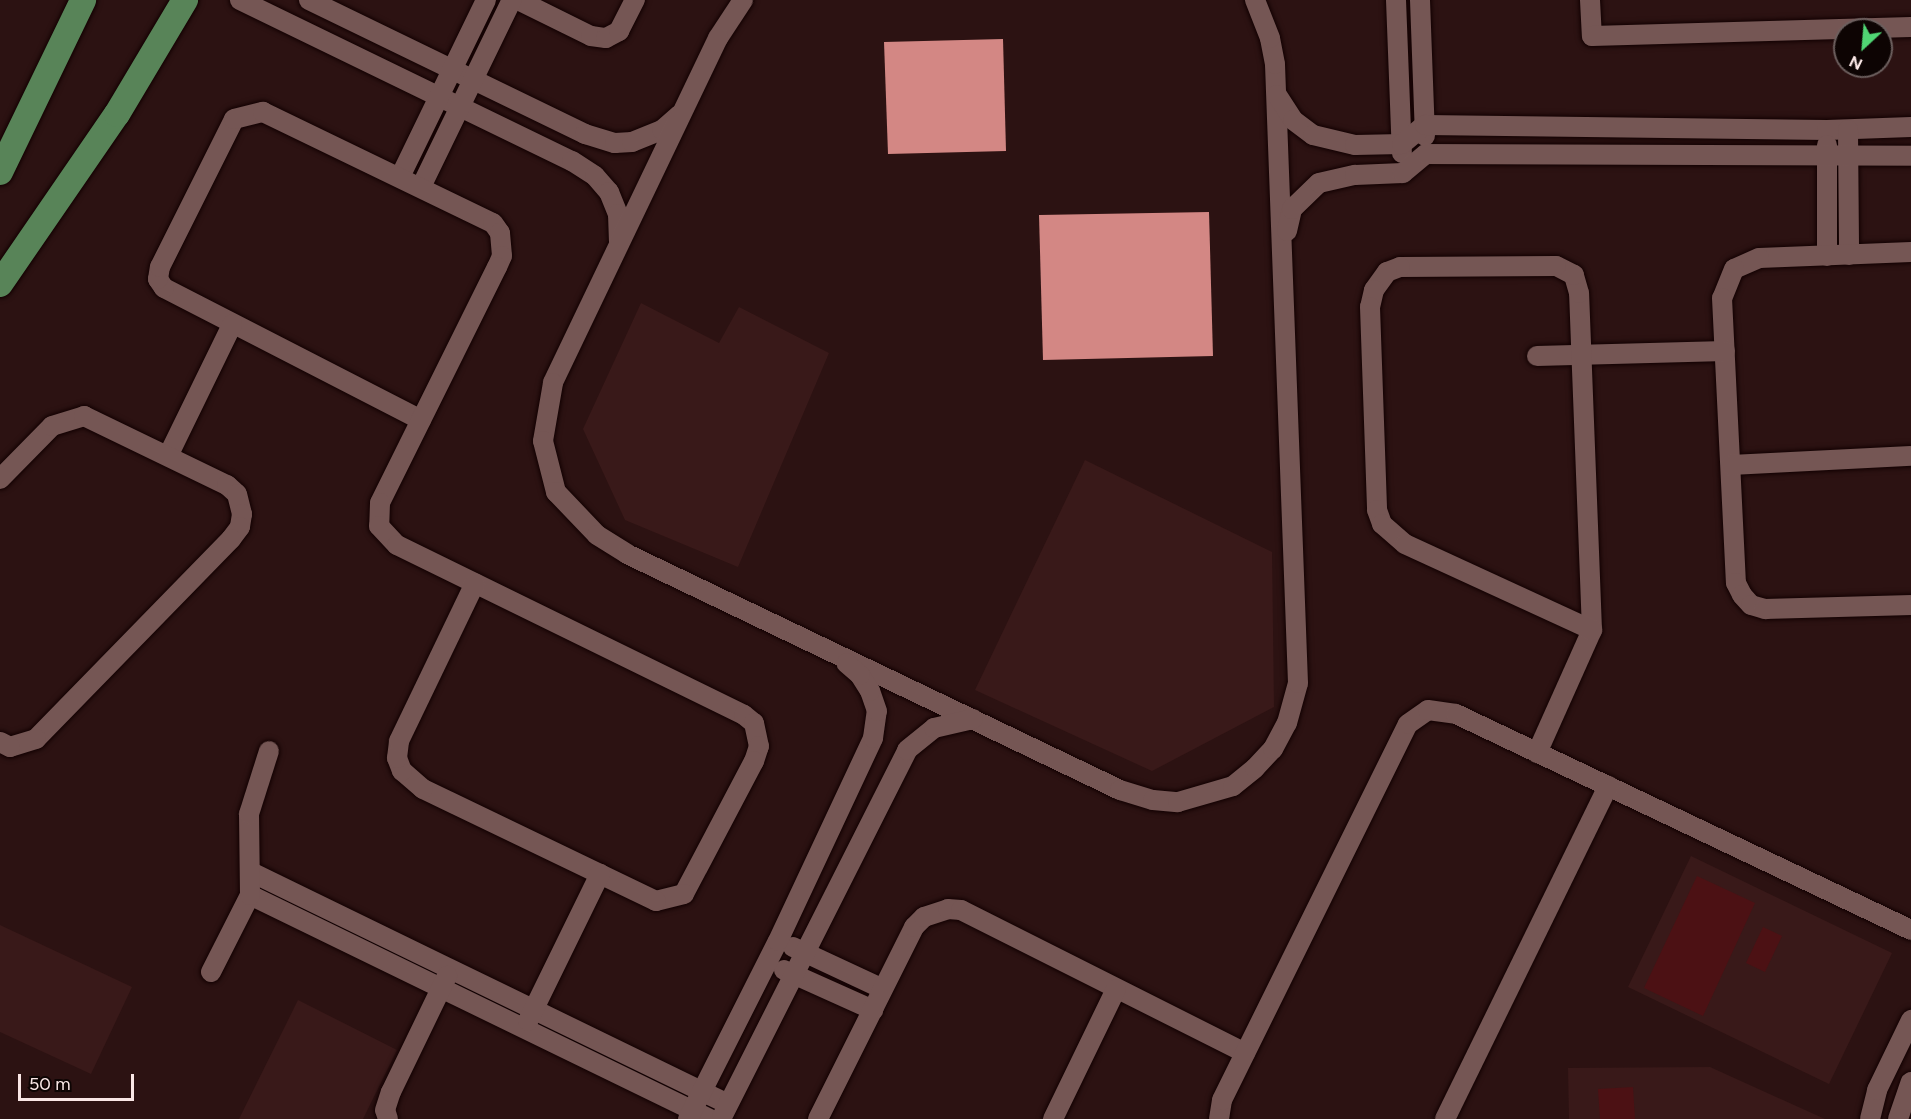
<!DOCTYPE html>
<html>
<head>
<meta charset="utf-8">
<style>
	body { margin:0 }
	#map { position:relative; width:1911px; height:1119px; overflow:hidden; background:#2c1212; font-family:Figtree,sans-serif }
	div>[style] { position:absolute }
	.built>* { inset:0; background:#391919 }
	.green>* { inset:0; background:#4c1114 }
	.building>* { inset:0; background:#d38784 }
	.roads { filter:drop-shadow(0 0 2px #120102) drop-shadow(0 0 2px #120102) }
	.minor>* { height:20px; margin:-10px; padding:0 10px; transform-origin:10px; border-radius:10px; background:#755654 }
	.major>* { height:26px; margin:-13px; padding:0 13px; transform-origin:13px; border-radius:13px; background:#588458 }
	span { translate:-50% -50%; white-space:nowrap; text-align:center; line-height:1.15; -webkit-text-stroke:6px #0d0403; paint-order:stroke }
	.north { position:absolute; left:1833px; top:18px; width:60px; height:60px; box-sizing:border-box; background:#0d0403; border:2px solid #6c5f5e; border-radius:50%; rotate:206deg; font-size:16px; font-weight:700; line-height:24px; text-align:center; color:#fae7e6 }
	.north::after { content:''; display:block; margin:auto; width:21px; height:27px; background:#50d674; clip-path:polygon(50% 0,100% 100%,50% 72%,0 100%) }
	.scale { position:absolute; left:18px; top:1074px; width:116px; height:27px; box-sizing:border-box; border:3px solid #fae7e6; border-top:0; padding-left:8px; font-size:18px; line-height:21px; white-space:nowrap; color:#fae7e6; -webkit-text-stroke:4px #0d0403; paint-order:stroke }
</style>
</head>
<body>
<div id="map">
	<div class="built">
		<i style="clip-path:polygon(641px 303px,719px 343px,739px 307px,829px 353px,738px 567px,625px 520px,583px 429px)"></i>
		<i style="clip-path:polygon(1085px 460px,1272px 552px,1274px 707px,1152px 771px,975px 690px)"></i>
		<i style="clip-path:polygon(1691px 856px,1892px 953px,1829px 1084px,1628px 987px)"></i>
		<i style="clip-path:polygon(0 925px,132px 987px,91px 1074px,0 1032px)"></i>
		<i style="clip-path:polygon(298px 1000px,397px 1050px,363px 1119px,239px 1119px)"></i>
		<i style="clip-path:polygon(1710px 1067px,1825px 1119px,1569px 1119px,1568px 1068px)"></i>
	</div>
	<div class="green">
		<i style="clip-path:polygon(1697px 876px,1755px 903px,1703px 1016px,1644px 988px)"></i>
		<i style="clip-path:polygon(1763px 927px,1782px 936px,1765px 972px,1746px 963px)"></i>
		<i style="clip-path:polygon(1633px 1087px,1635px 1119px,1600px 1119px,1598px 1089px)"></i>
	</div>
	<div class="building">
		<i style="clip-path:polygon(1003px 39px,1006px 151px,888px 154px,884px 42px)"></i>
		<i style="clip-path:polygon(1209px 212px,1213px 356px,1043px 360px,1039px 215px)"></i>
	</div>
	<div class="roads">
		<div class="minor">
			<i style="left:240px;top:0;width:369px;rotate:25.9deg"></i>
			<i style="left:572px;top:161px;width:27px;rotate:33deg"></i>
			<i style="left:595px;top:176px;width:21px;rotate:49deg"></i>
			<i style="left:609px;top:192px;width:24px;rotate:68deg"></i>
			<i style="left:618px;top:214px;width:27px;rotate:88deg"></i>
			<i style="left:309px;top:0;width:307px;rotate:25.9deg"></i>
			<i style="left:585px;top:134px;width:31px;rotate:17deg"></i>
			<i style="left:615px;top:143px;width:17px;rotate:-3deg"></i>
			<i style="left:632px;top:142px;width:32px;rotate:-22deg"></i>
			<i style="left:662px;top:130px;width:23px;rotate:-41deg"></i>
			<i style="left:518px;top:0;width:81px;rotate:26.3deg"></i>
			<i style="left:591px;top:36px;width:15px;rotate:8deg"></i>
			<i style="left:606px;top:38px;width:15px;rotate:-28deg"></i>
			<i style="left:619px;top:31px;width:35px;rotate:-63deg"></i>
			<i style="left:743px;top:0;width:45px;rotate:123.3deg"></i>
			<i style="left:718px;top:38px;width:382px;rotate:115.6deg"></i>
			<i style="left:553px;top:383px;width:59px;rotate:99.8deg"></i>
			<i style="left:543px;top:441px;width:53px;rotate:75.7deg"></i>
			<i style="left:556px;top:492px;width:59px;rotate:46.4deg"></i>
			<i style="left:597px;top:535px;width:36px;rotate:32deg"></i>
			<i style="left:627px;top:554px;width:547px;rotate:25.58deg"></i>
			<i style="left:1120px;top:790px;width:34px;rotate:17deg"></i>
			<i style="left:1153px;top:800px;width:25px;rotate:5deg"></i>
			<i style="left:1178px;top:802px;width:57px;rotate:-16.2deg"></i>
			<i style="left:1233px;top:786px;width:28px;rotate:-39deg"></i>
			<i style="left:1255px;top:768px;width:26px;rotate:-47deg"></i>
			<i style="left:1273px;top:749px;width:30px;rotate:-62deg"></i>
			<i style="left:1287px;top:723px;width:41px;rotate:-74.6deg"></i>
			<i style="left:1298px;top:683px;width:619px;rotate:-92.13deg"></i>
			<i style="left:1275px;top:64px;width:26px;rotate:-101deg"></i>
			<i style="left:1270px;top:38px;width:41px;rotate:-111.5deg"></i>
			<i style="left:1396px;top:0;width:153px;rotate:87.8deg"></i>
			<i style="left:1420px;top:0;width:136px;rotate:87.9deg"></i>
			<i style="left:1590px;top:0;width:36px;rotate:87deg"></i>
			<i style="left:1592px;top:36px;width:319px;rotate:-1.6deg"></i>
			<i style="left:1277px;top:95px;width:30px;rotate:57deg"></i>
			<i style="left:1293px;top:120px;width:25px;rotate:37deg"></i>
			<i style="left:1313px;top:135px;width:43px;rotate:13.4deg"></i>
			<i style="left:1355px;top:145px;width:47px;rotate:-1.2deg"></i>
			<i style="left:1402px;top:144px;width:30px;rotate:-40deg"></i>
			<i style="left:1425px;top:125px;width:402px;rotate:0.7deg"></i>
			<i style="left:1827px;top:130px;width:84px;rotate:-2deg"></i>
			<i style="left:1848px;top:130px;width:125px;rotate:89.5deg"></i>
			<i style="left:1827px;top:145px;width:111px;rotate:90deg"></i>
			<i style="left:400px;top:177px;width:197px;rotate:-64.1deg"></i>
			<i style="left:421px;top:187px;width:208px;rotate:-64.1deg"></i>
			<i style="left:1287px;top:231px;width:23px;rotate:-77deg"></i>
			<i style="left:1292px;top:209px;width:37px;rotate:-44deg"></i>
			<i style="left:1319px;top:183px;width:37px;rotate:-13deg"></i>
			<i style="left:1355px;top:175px;width:48px;rotate:-2.4deg"></i>
			<i style="left:1403px;top:173px;width:30px;rotate:-40deg"></i>
			<i style="left:1426px;top:154px;width:485px;rotate:0.2deg"></i>
			<i style="left:1911px;top:252px;width:152px;rotate:177.7deg"></i>
			<i style="left:1759px;top:258px;width:27px;rotate:156deg"></i>
			<i style="left:1734px;top:269px;width:31px;rotate:112deg"></i>
			<i style="left:1722px;top:298px;width:285px;rotate:87.2deg"></i>
			<i style="left:1736px;top:583px;width:13px;rotate:63deg"></i>
			<i style="left:1742px;top:595px;width:13px;rotate:48deg"></i>
			<i style="left:1751px;top:605px;width:15px;rotate:16deg"></i>
			<i style="left:1765px;top:609px;width:146px;rotate:-1.6deg"></i>
			<i style="left:1537px;top:356px;width:188px;rotate:-1.5deg"></i>
			<i style="left:421px;top:420px;width:289px;rotate:-152.8deg"></i>
			<i style="left:164px;top:288px;width:11px;rotate:-124deg"></i>
			<i style="left:158px;top:279px;width:12px;rotate:-81deg"></i>
			<i style="left:160px;top:267px;width:165px;rotate:-63.4deg"></i>
			<i style="left:234px;top:119px;width:30px;rotate:-14deg"></i>
			<i style="left:263px;top:112px;width:255px;rotate:25.8deg"></i>
			<i style="left:493px;top:223px;width:12px;rotate:55deg"></i>
			<i style="left:500px;top:233px;width:23px;rotate:85deg"></i>
			<i style="left:502px;top:256px;width:12px;rotate:114deg"></i>
			<i style="left:497px;top:267px;width:263px;rotate:116.4deg"></i>
			<i style="left:380px;top:503px;width:23px;rotate:92deg"></i>
			<i style="left:379px;top:526px;width:26px;rotate:47deg"></i>
			<i style="left:397px;top:545px;width:386px;rotate:26.1deg"></i>
			<i style="left:744px;top:715px;width:13px;rotate:39deg"></i>
			<i style="left:754px;top:723px;width:24px;rotate:78deg"></i>
			<i style="left:759px;top:746px;width:16px;rotate:108deg"></i>
			<i style="left:754px;top:761px;width:150px;rotate:117.8deg"></i>
			<i style="left:684px;top:894px;width:29px;rotate:166deg"></i>
			<i style="left:656px;top:901px;width:259px;rotate:-154.3deg"></i>
			<i style="left:423px;top:789px;width:28px;rotate:-139deg"></i>
			<i style="left:402px;top:771px;width:14px;rotate:-111deg"></i>
			<i style="left:397px;top:758px;width:17px;rotate:-83deg"></i>
			<i style="left:399px;top:741px;width:175px;rotate:-64.3deg"></i>
			<i style="left:169px;top:454px;width:144px;rotate:-64deg"></i>
			<i style="left:1731px;top:465px;width:180px;rotate:-2.9deg"></i>
			<i style="left:0;top:479px;width:74px;rotate:-45.5deg"></i>
			<i style="left:52px;top:426px;width:34px;rotate:-17deg"></i>
			<i style="left:84px;top:416px;width:159px;rotate:25.8deg"></i>
			<i style="left:227px;top:485px;width:13px;rotate:42deg"></i>
			<i style="left:237px;top:494px;width:21px;rotate:76deg"></i>
			<i style="left:242px;top:514px;width:13px;rotate:99deg"></i>
			<i style="left:240px;top:527px;width:15px;rotate:127deg"></i>
			<i style="left:231px;top:539px;width:279px;rotate:134.3deg"></i>
			<i style="left:36px;top:739px;width:27px;rotate:163deg"></i>
			<i style="left:10px;top:747px;width:11px;rotate:-153deg"></i>
			<i style="left:1537px;top:753px;width:135px;rotate:-65.9deg"></i>
			<i style="left:1592px;top:630px;width:337px;rotate:-92.2deg"></i>
			<i style="left:1579px;top:293px;width:19px;rotate:-106deg"></i>
			<i style="left:1574px;top:275px;width:20px;rotate:-153deg"></i>
			<i style="left:1556px;top:266px;width:156px;rotate:179.6deg"></i>
			<i style="left:1400px;top:267px;width:14px;rotate:159deg"></i>
			<i style="left:1387px;top:272px;width:22px;rotate:126deg"></i>
			<i style="left:1374px;top:290px;width:17px;rotate:103deg"></i>
			<i style="left:1370px;top:307px;width:203px;rotate:88deg"></i>
			<i style="left:1377px;top:510px;width:15px;rotate:70deg"></i>
			<i style="left:1382px;top:524px;width:30px;rotate:41deg"></i>
			<i style="left:1405px;top:544px;width:206px;rotate:24.7deg"></i>
			<i style="left:251px;top:872px;width:530px;rotate:25.94deg"></i>
			<i style="left:250px;top:895px;width:512px;rotate:25.96deg"></i>
			<i style="left:793px;top:947px;width:99px;rotate:25deg"></i>
			<i style="left:784px;top:970px;width:98px;rotate:24.2deg"></i>
			<i style="left:211px;top:972px;width:86px;rotate:-63.1deg"></i>
			<i style="left:250px;top:895px;width:81px;rotate:-90.7deg"></i>
			<i style="left:249px;top:814px;width:66px;rotate:-72.4deg"></i>
			<i style="left:528px;top:1021px;width:164px;rotate:-63.9deg"></i>
			<i style="left:722px;top:1117px;width:411px;rotate:-63.2deg"></i>
			<i style="left:907px;top:750px;width:35px;rotate:-39deg"></i>
			<i style="left:934px;top:728px;width:40px;rotate:-13deg"></i>
			<i style="left:388px;top:1119px;width:9px;rotate:-108deg"></i>
			<i style="left:385px;top:1110px;width:19px;rotate:-72deg"></i>
			<i style="left:391px;top:1092px;width:129px;rotate:-64.2deg"></i>
			<i style="left:688px;top:1119px;width:199px;rotate:-63.2deg"></i>
			<i style="left:778px;top:941px;width:224px;rotate:-64.9deg"></i>
			<i style="left:873px;top:738px;width:27px;rotate:-82deg"></i>
			<i style="left:877px;top:711px;width:21px;rotate:-109deg"></i>
			<i style="left:870px;top:691px;width:19px;rotate:-122deg"></i>
			<i style="left:860px;top:675px;width:18px;rotate:-139deg"></i>
			<i style="left:818px;top:1119px;width:215px;rotate:-63.4deg"></i>
			<i style="left:914px;top:927px;width:14px;rotate:-45deg"></i>
			<i style="left:924px;top:917px;width:25px;rotate:-18deg"></i>
			<i style="left:948px;top:909px;width:13px;rotate:4deg"></i>
			<i style="left:961px;top:910px;width:318px;rotate:26.7deg"></i>
			<i style="left:1053px;top:1119px;width:144px;rotate:-64.1deg"></i>
			<i style="left:1219px;top:1119px;width:19px;rotate:-81deg"></i>
			<i style="left:1222px;top:1100px;width:419px;rotate:-63.7deg"></i>
			<i style="left:1408px;top:724px;width:24px;rotate:-35deg"></i>
			<i style="left:1428px;top:710px;width:28px;rotate:8deg"></i>
			<i style="left:1456px;top:714px;width:504px;rotate:25.39deg"></i>
			<i style="left:1445px;top:1119px;width:371px;rotate:-63.9deg"></i>
			<i style="left:1870px;top:1119px;width:30px;rotate:-76deg"></i>
			<i style="left:1877px;top:1090px;width:78px;rotate:-64.1deg"></i>
			<i style="left:1898px;top:1119px;width:39px;rotate:-71deg"></i>
		</div>
		<div class="major">
			<i style="left:0;top:172px;width:191px;rotate:-64.2deg"></i>
			<i style="left:0;top:284px;width:206px;rotate:-55.5deg"></i>
			<i style="left:117px;top:114px;width:133px;rotate:-59.2deg"></i>
		</div>
	</div>
	<div class="north">N</div>
	<div class="scale">50 m</div>
</div>
</body>
</html>
